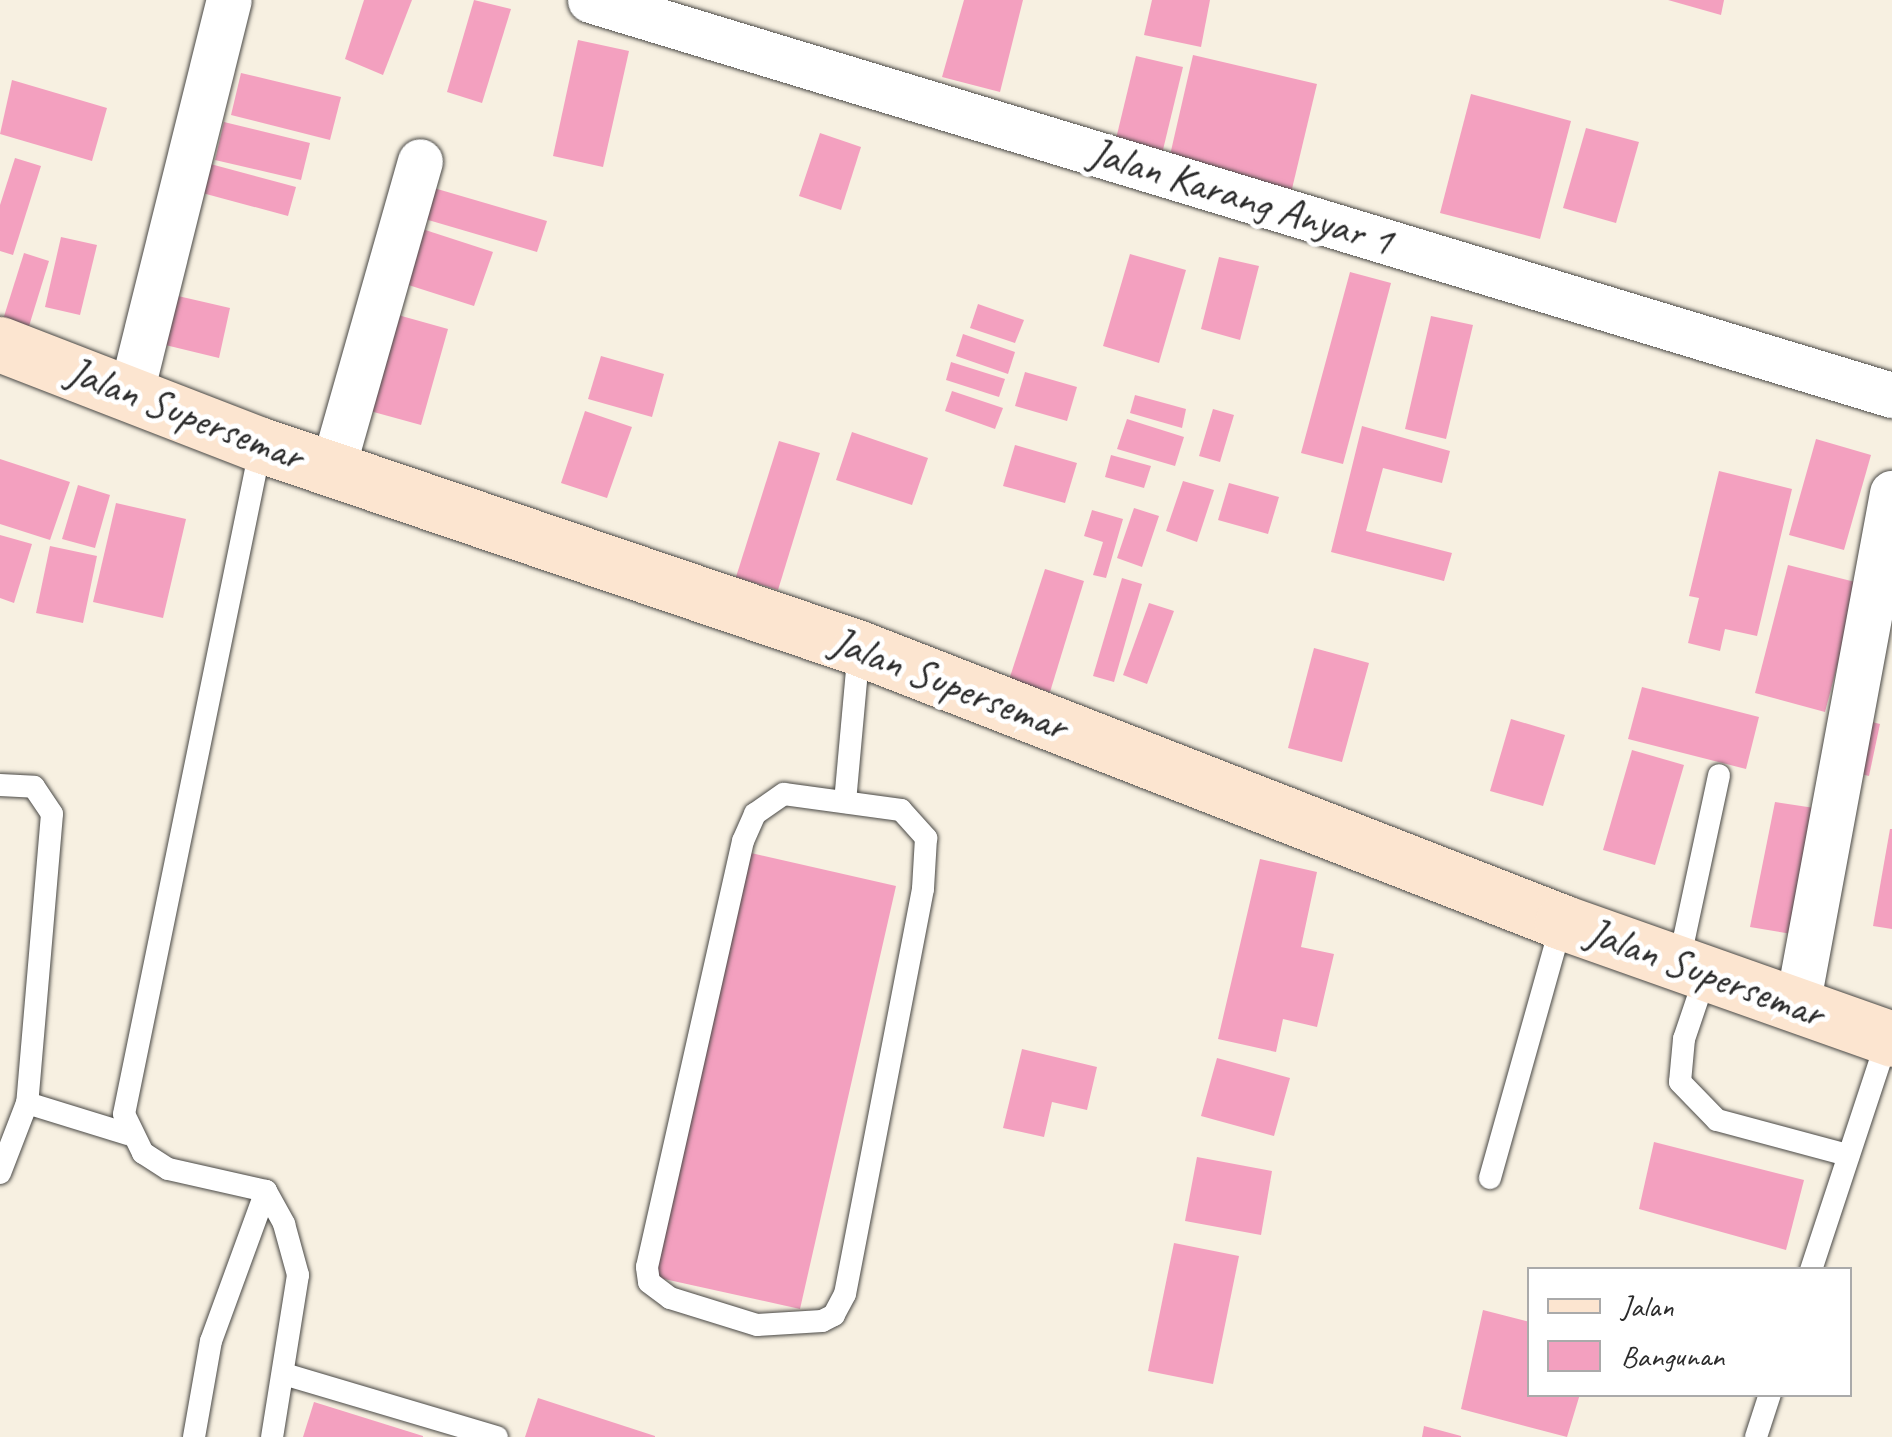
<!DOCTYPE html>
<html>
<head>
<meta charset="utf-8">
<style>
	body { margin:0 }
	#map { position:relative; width:1892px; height:1437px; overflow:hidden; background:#f7f0e1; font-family:Caveat,sans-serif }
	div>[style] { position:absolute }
	.building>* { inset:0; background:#f3a0bf }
	.roads { filter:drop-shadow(0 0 2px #4a4946) drop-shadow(0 0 2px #4a4946) }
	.service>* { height:22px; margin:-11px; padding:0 11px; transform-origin:11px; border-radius:11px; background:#fff }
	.minor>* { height:45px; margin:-22.5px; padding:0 22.5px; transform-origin:22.5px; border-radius:22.5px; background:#fff }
	.secondary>* { height:55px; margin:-27.5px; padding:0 27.5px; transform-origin:27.5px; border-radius:27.5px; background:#fce5d0 }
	span { translate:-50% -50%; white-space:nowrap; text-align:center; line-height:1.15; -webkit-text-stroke:10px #fff; paint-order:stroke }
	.street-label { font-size:42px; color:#2b2b2b }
	.legend { position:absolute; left:1527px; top:1267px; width:325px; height:130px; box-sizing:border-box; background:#fff; border:2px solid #aaa; margin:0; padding:12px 18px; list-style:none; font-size:30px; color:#2b2b2b }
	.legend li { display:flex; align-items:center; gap:20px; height:50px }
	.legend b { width:50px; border:2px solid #aaa }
</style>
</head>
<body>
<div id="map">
	<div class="building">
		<i style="clip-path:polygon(364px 0,412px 0,383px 75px,345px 59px)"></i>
		<i style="clip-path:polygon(474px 0,511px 9px,482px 103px,447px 92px)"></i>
		<i style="clip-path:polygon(964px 0,1023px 0,1000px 92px,942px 77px)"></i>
		<i style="clip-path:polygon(1152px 0,1210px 0,1201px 47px,1144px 35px)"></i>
		<i style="clip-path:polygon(1668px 0,1724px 0,1721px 15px)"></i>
		<i style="clip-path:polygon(578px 40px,629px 51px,603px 167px,553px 156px)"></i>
		<i style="clip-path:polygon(1193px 55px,1317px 84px,1291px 193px,1168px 164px)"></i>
		<i style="clip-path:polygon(1136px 56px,1183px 67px,1161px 158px,1114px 147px)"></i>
		<i style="clip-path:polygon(241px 73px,341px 97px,330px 140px,231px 115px)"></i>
		<i style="clip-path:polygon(12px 80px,107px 108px,92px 161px,0 134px)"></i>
		<i style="clip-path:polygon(1471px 94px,1571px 121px,1540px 239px,1440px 213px)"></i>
		<i style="clip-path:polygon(224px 122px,310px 143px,301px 180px,215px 160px)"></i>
		<i style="clip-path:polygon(1586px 128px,1639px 142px,1616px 223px,1563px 208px)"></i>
		<i style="clip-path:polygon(820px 133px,861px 147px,841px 210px,799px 196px)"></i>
		<i style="clip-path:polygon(15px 158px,41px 166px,13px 255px,0 251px,0 205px)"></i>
		<i style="clip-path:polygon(203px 162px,296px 187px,288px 216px,195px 191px)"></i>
		<i style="clip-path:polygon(427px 186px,547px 221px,537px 252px,418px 217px)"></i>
		<i style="clip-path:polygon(413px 226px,493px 252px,474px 306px,396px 281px)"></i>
		<i style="clip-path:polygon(61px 237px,97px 245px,80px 315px,45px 307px)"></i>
		<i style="clip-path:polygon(24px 253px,49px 261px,26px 336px,0 329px)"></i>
		<i style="clip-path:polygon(1130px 254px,1186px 270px,1159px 363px,1103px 346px)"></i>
		<i style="clip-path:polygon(1219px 257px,1259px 266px,1240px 340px,1201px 329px)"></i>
		<i style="clip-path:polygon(1350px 272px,1391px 283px,1343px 464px,1301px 453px)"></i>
		<i style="clip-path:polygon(165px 293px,230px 308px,219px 358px,153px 342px)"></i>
		<i style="clip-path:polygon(978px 304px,1024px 320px,1015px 343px,970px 328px)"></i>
		<i style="clip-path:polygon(398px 315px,448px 329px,421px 425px,370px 411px)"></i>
		<i style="clip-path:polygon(1431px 316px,1473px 325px,1446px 439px,1405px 429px)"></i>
		<i style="clip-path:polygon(963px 334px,1015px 352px,1008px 374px,956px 356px)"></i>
		<i style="clip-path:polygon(601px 356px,664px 374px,652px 417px,588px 399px)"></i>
		<i style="clip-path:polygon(951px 362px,1005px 379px,999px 397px,946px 380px)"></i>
		<i style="clip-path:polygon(1025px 372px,1077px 387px,1067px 421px,1015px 406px)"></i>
		<i style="clip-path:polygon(952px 391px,1003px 408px,995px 429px,945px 411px)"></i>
		<i style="clip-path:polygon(1135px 395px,1186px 409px,1182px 428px,1130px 413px)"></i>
		<i style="clip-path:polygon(1213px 409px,1234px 415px,1220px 462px,1199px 456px)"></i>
		<i style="clip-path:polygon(585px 411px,632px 427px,607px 498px,561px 483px)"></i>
		<i style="clip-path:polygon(1127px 419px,1184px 437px,1175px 466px,1117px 449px)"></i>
		<i style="clip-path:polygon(1362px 426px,1450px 451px,1442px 483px,1383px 468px,1366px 531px,1452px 553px,1444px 581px,1331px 552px)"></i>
		<i style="clip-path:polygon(852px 432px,928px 458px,912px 505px,836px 480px)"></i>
		<i style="clip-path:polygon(1816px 439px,1871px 455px,1844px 550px,1789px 535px)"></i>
		<i style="clip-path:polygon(779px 441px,820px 453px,778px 590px,736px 577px)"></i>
		<i style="clip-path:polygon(1015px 445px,1077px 463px,1065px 503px,1003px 486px)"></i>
		<i style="clip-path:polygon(1111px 455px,1151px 466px,1144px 488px,1105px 477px)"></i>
		<i style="clip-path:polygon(0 459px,70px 482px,50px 540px,0 524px)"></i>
		<i style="clip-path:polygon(1719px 471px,1792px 489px,1757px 636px,1725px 629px,1720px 651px,1688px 643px,1699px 598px,1689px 596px)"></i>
		<i style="clip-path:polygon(1183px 481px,1214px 490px,1197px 542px,1166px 531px)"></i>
		<i style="clip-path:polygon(1229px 483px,1279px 497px,1268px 534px,1218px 520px)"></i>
		<i style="clip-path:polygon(78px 485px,110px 495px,95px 548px,62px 539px)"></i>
		<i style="clip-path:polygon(116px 503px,186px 519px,163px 618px,93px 602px)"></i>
		<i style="clip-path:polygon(1134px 508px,1159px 516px,1142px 567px,1117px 558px)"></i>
		<i style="clip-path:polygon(1092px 510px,1123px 519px,1106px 578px,1093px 575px,1103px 542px,1084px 536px)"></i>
		<i style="clip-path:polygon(0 535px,32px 544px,14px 603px,0 598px)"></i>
		<i style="clip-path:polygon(50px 546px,97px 556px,83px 623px,36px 613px)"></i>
		<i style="clip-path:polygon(1788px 565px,1859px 583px,1825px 712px,1755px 693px)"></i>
		<i style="clip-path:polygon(1045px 569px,1084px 581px,1050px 692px,1009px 680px)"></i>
		<i style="clip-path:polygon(1122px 578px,1142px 584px,1114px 682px,1093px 676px)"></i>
		<i style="clip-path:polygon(1149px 603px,1174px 611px,1147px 684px,1123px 675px)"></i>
		<i style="clip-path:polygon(1314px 648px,1369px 663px,1342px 762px,1288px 748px)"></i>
		<i style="clip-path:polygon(1642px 687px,1759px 717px,1746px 769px,1628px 739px)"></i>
		<i style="clip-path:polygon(1856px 718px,1880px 724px,1869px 776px,1844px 770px)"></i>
		<i style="clip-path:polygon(1511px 719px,1565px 735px,1543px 806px,1490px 791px)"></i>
		<i style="clip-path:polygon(1632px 750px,1684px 765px,1655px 865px,1603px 850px)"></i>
		<i style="clip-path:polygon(1775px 802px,1821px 809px,1798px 935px,1750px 927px)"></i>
		<i style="clip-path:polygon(1890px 829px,1892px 829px,1892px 929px,1873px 926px)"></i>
		<i style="clip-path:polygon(751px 853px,896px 886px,800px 1309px,655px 1277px)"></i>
		<i style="clip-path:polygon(1260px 859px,1317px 872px,1301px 947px,1334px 954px,1317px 1027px,1283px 1019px,1276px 1052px,1218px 1039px)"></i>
		<i style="clip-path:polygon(1022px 1049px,1097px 1067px,1087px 1110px,1052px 1102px,1044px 1137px,1003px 1128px)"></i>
		<i style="clip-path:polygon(1217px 1058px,1290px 1078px,1274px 1136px,1201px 1116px)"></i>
		<i style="clip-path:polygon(1654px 1142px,1804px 1180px,1786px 1250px,1639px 1209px)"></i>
		<i style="clip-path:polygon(1197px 1157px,1272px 1171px,1261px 1235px,1185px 1221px)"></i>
		<i style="clip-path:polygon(1174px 1243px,1239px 1256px,1213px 1384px,1148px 1371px)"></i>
		<i style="clip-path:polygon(1483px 1310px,1530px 1322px,1530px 1394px,1580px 1394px,1567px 1437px,1461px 1409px)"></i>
		<i style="clip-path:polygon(538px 1398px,655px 1436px,655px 1437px,525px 1437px)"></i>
		<i style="clip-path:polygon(314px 1402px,423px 1436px,423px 1437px,303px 1437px)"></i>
		<i style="clip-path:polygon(1424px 1426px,1461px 1436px,1461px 1437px,1422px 1437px)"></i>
	</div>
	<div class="roads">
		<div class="service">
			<i style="left:0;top:785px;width:34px;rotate:3deg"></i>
			<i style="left:34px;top:787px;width:32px;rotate:56deg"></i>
			<i style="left:52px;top:814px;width:290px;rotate:94.9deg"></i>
			<i style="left:27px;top:1103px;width:75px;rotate:111.1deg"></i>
			<i style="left:784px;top:794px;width:118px;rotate:7.8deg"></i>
			<i style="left:901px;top:810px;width:38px;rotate:48deg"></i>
			<i style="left:926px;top:838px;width:51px;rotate:93.4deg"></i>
			<i style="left:923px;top:889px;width:412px;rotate:100.9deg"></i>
			<i style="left:845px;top:1294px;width:24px;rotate:118deg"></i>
			<i style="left:834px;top:1315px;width:13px;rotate:153deg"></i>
			<i style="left:822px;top:1321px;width:65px;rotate:176.5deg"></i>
			<i style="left:757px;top:1325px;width:91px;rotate:-162.8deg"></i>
			<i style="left:670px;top:1298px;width:26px;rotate:-143deg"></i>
			<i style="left:649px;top:1282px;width:15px;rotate:-98deg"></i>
			<i style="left:647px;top:1267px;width:437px;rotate:-77.3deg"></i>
			<i style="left:743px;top:841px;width:30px;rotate:-66deg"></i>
			<i style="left:755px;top:814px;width:35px;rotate:-35deg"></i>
			<i style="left:845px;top:802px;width:155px;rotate:-84.8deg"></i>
			<i style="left:1679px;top:962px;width:191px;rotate:-77.9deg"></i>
			<i style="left:1706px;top:974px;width:69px;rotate:108.7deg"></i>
			<i style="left:1684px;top:1039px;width:43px;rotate:95.3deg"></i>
			<i style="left:1680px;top:1082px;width:53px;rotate:45.8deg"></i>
			<i style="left:1717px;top:1120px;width:136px;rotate:15deg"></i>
			<i style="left:27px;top:1103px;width:106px;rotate:17.1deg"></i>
			<i style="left:1490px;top:1178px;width:266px;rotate:-74.3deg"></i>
			<i style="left:266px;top:1191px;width:38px;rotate:61deg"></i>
			<i style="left:284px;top:1224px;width:53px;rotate:74.6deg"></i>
			<i style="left:298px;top:1275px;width:164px;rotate:99.1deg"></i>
			<i style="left:1811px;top:1270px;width:245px;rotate:-71.7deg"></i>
			<i style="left:284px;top:1374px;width:222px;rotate:16.5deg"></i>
			<i style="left:194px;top:1437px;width:97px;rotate:-80deg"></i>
			<i style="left:211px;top:1341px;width:160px;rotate:-69.9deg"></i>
			<i style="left:266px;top:1191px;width:100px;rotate:-167.3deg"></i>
			<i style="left:168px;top:1169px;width:30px;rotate:-147deg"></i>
			<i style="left:143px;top:1153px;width:43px;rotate:-116deg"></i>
			<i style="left:124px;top:1114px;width:683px;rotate:-78.43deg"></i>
			<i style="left:1756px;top:1437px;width:45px;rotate:-72deg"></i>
		</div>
		<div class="minor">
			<i style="left:590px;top:0;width:1361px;rotate:16.88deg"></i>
			<i style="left:131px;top:392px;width:404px;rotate:-76deg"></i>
			<i style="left:332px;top:470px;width:321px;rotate:-74.1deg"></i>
			<i style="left:1797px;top:1006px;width:522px;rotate:-79.51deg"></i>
		</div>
		<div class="secondary">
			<i style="left:0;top:344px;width:280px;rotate:21.2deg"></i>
			<i style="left:261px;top:445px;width:632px;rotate:18.75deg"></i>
			<i style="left:859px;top:648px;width:755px;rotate:21.29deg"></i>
			<i style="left:1562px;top:922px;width:350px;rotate:19.5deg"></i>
		</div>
	</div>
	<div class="street-label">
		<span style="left:1241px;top:197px;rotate:17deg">Jalan Karang Anyar 1</span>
		<span style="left:185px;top:414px;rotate:21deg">Jalan Supersemar</span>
		<span style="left:949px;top:684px;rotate:21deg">Jalan Supersemar</span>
		<span style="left:1705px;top:973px;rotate:20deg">Jalan Supersemar</span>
	</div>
	<ul class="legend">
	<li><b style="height:12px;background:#fce5d0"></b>Jalan</li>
	<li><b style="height:28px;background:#f3a0bf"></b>Bangunan</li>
	</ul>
</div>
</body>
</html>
